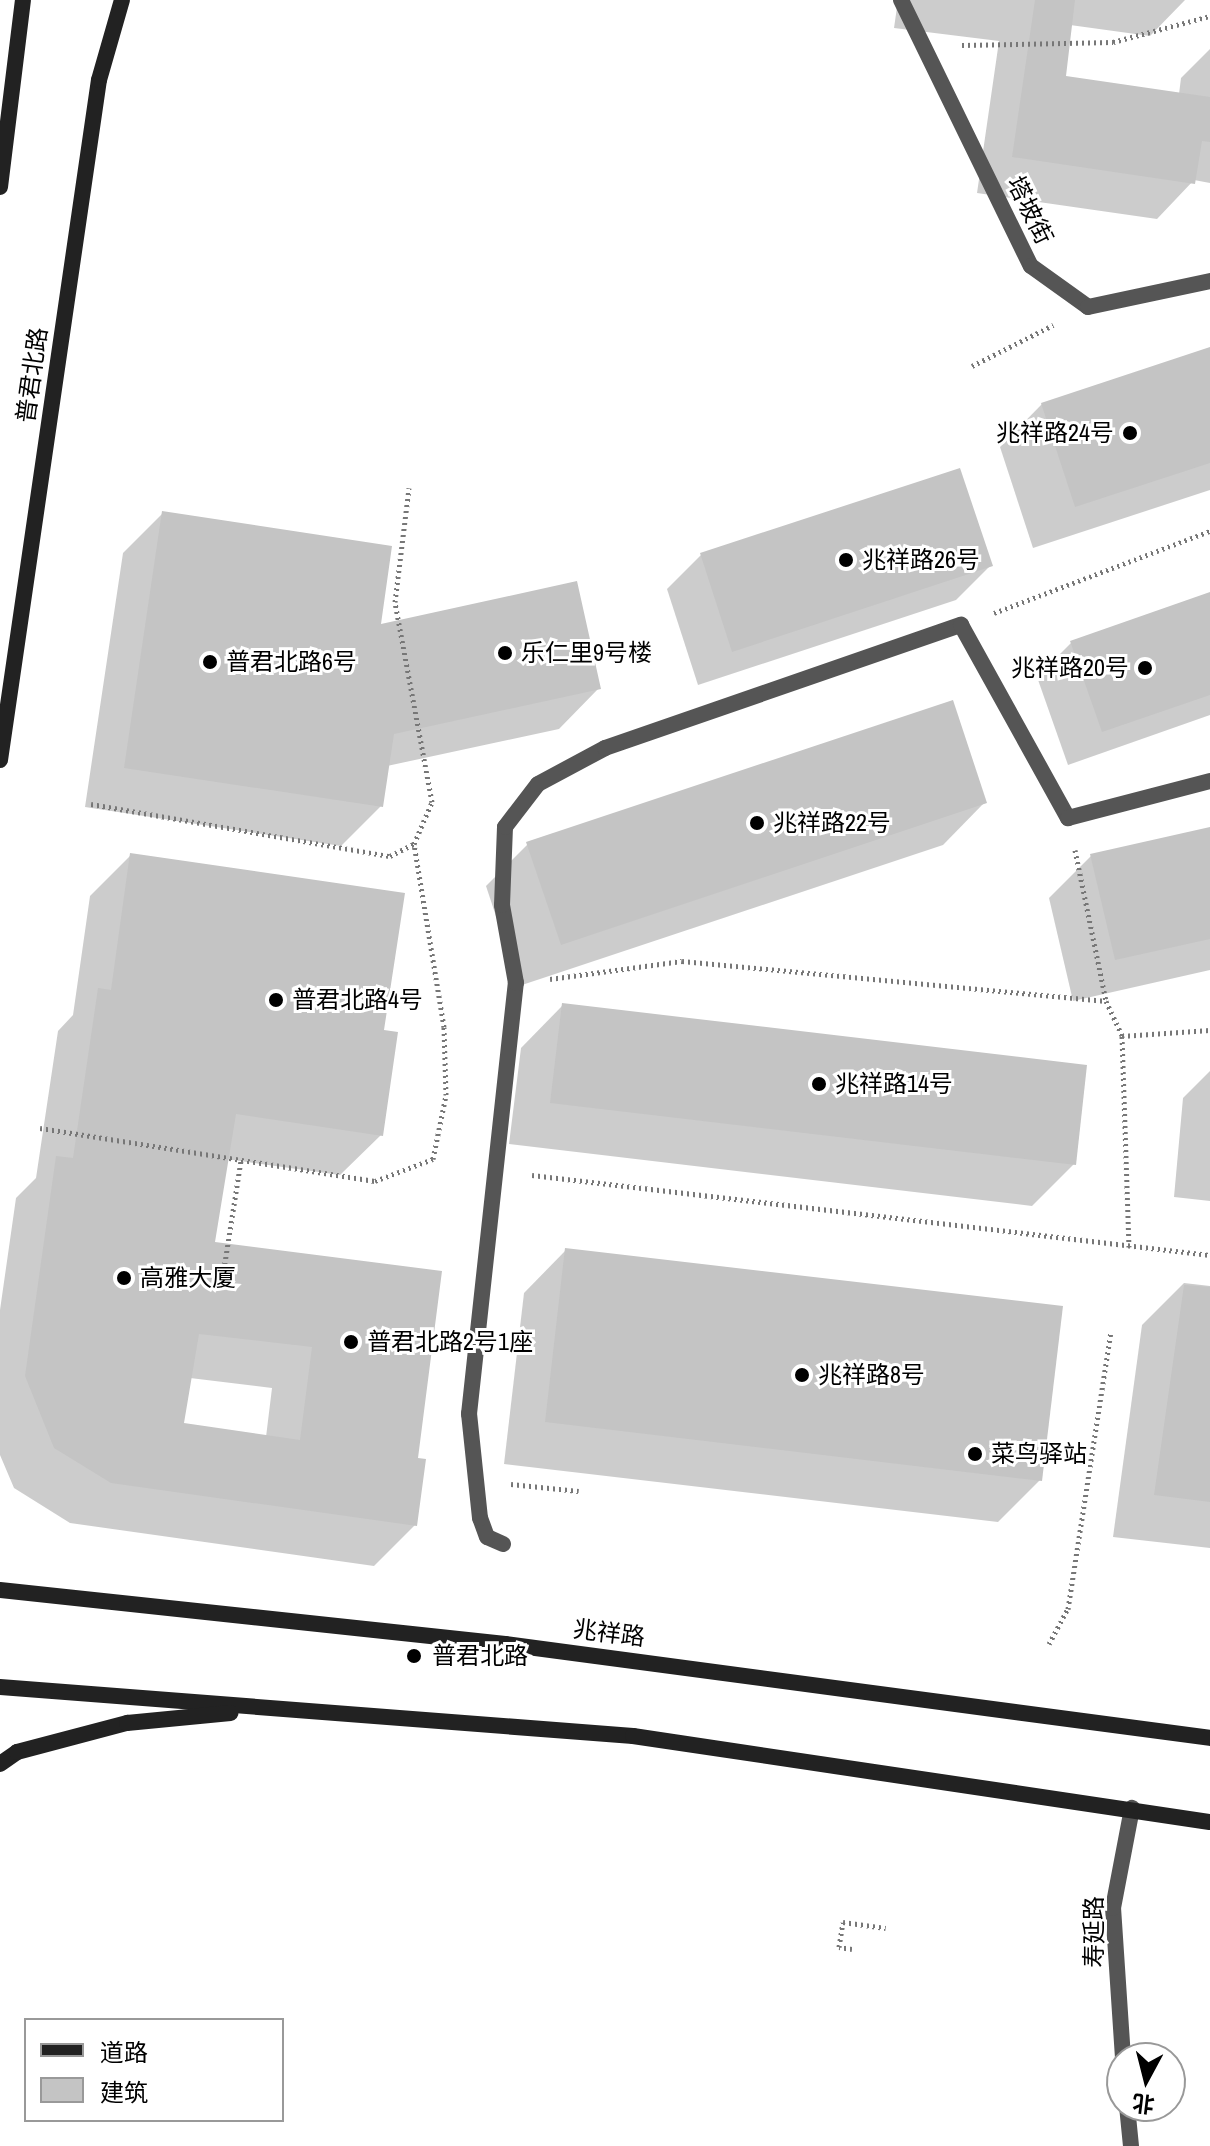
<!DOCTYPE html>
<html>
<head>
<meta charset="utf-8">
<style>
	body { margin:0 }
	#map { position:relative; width:1210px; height:2146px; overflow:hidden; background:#fff; font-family:"Archivo Narrow","Noto Sans SC",sans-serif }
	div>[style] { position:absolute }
	.shadow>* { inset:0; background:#0003 }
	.building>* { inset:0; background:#c4c4c4 }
	.path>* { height:5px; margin-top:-2.5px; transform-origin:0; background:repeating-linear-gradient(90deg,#777 0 2px,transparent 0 6px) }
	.service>* { height:16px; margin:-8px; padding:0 8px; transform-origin:8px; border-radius:8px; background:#555 }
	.minor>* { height:16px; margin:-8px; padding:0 8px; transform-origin:8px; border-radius:8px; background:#555 }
	.tertiary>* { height:16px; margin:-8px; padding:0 8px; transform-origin:8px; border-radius:8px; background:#555 }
	.secondary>* { height:16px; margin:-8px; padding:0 8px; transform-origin:8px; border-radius:8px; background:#222 }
	.dots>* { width:22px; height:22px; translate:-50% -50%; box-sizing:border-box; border:4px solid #fff; border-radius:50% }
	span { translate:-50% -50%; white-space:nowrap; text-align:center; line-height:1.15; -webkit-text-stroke:6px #fff; paint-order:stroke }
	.street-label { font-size:24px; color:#000 }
	.poi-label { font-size:24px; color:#000 }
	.right { translate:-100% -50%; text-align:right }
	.left { translate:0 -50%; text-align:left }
	.legend { position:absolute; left:24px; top:2018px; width:260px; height:104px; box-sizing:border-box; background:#fff; border:2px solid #999; margin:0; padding:10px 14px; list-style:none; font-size:24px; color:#000 }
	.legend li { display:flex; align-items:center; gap:16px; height:40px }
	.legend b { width:40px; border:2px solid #999 }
	.north { position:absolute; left:1106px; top:2042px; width:80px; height:80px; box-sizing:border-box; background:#fff; border:2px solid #999; border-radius:50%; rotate:187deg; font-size:22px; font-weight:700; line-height:32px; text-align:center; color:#000 }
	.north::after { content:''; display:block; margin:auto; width:28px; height:36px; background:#000; clip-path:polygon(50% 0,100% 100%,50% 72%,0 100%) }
</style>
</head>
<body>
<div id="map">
	<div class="shadow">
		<i style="clip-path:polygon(898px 0,1185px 0,1150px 36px,1070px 25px,1064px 78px,1179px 94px,1181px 78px,1210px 49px,1210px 183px,1194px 180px,1157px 219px,977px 193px,999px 41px,894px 28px)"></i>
		<i style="clip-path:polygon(1210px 349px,1210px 490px,1033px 548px,1000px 447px,1042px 404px)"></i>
		<i style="clip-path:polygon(163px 513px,379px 627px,599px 688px,559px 729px,387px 766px,381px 806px,341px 846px,85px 807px,123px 553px)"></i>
		<i style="clip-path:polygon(701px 555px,990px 566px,956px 600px,698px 685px,667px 589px)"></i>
		<i style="clip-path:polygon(1210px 595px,1210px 715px,1068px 765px,1037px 677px,1071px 643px)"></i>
		<i style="clip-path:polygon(985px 802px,943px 845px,519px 986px,486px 886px,528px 844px)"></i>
		<i style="clip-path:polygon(1210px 829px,1210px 970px,1073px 1001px,1049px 898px,1091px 856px)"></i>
		<i style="clip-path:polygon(evenodd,131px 855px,382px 1032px,381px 1135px,340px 1175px,226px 1159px,212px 1244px,440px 1273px,416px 1459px,415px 1525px,374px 1566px,70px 1523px,14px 1488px,0 1455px,0 1310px,16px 1198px,36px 1178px,58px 1031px,73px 1015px,90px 896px,131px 855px,190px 1378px,272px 1388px,266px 1437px,182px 1425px,190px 1378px)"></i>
		<i style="clip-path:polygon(563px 1005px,1074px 1164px,1032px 1206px,509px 1144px,521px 1048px)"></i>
		<i style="clip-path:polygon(1210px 1071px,1210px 1201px,1174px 1197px,1183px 1098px)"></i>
		<i style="clip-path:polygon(566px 1250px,1040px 1480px,998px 1522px,504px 1464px,524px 1293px)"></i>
		<i style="clip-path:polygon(1184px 1283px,1210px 1286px,1210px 1548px,1113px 1537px,1142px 1325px)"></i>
	</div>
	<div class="building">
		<i style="clip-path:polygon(1035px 0,1075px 0,1066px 76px,1210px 97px,1210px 142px,1202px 141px,1195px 184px,1012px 157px)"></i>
		<i style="clip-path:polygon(1210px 347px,1210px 463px,1075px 507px,1041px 403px)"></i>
		<i style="clip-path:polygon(960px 468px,993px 566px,732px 652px,700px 553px)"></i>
		<i style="clip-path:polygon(162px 511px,392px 546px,381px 624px,577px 581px,601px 689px,394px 734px,383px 807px,124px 768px)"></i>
		<i style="clip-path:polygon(1210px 592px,1210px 695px,1102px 732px,1070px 641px)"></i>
		<i style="clip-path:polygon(953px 700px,987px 803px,561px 945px,526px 842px)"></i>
		<i style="clip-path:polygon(1210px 827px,1210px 939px,1115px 960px,1090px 854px)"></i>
		<i style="clip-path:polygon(evenodd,130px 853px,405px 893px,384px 1030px,398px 1032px,383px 1136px,236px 1114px,215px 1242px,442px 1271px,418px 1458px,426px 1459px,417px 1526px,111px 1483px,54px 1448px,25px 1376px,56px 1156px,73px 1158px,98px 988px,111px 990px,130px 853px,199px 1334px,312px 1347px,300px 1440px,184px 1423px,199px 1334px)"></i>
		<i style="clip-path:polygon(562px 1003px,1087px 1065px,1076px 1165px,550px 1103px)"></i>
		<i style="clip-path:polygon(565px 1248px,1063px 1306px,1042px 1481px,545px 1422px)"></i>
		<i style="clip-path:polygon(1184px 1285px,1210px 1287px,1210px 1502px,1154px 1495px)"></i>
	</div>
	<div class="path">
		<i style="left:962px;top:45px;width:151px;rotate:-1.1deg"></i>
		<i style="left:1113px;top:42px;width:100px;rotate:-15deg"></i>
		<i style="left:972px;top:366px;width:91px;rotate:-26.8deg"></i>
		<i style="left:994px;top:613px;width:231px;rotate:-20.8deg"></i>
		<i style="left:91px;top:804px;width:303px;rotate:9.9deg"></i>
		<i style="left:390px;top:856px;width:27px;rotate:-27deg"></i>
		<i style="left:414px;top:844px;width:46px;rotate:-66.8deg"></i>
		<i style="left:432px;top:802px;width:203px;rotate:-100.5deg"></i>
		<i style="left:395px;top:602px;width:115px;rotate:-83deg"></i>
		<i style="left:1075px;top:850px;width:154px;rotate:78.4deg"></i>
		<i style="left:1106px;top:1001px;width:38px;rotate:65deg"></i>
		<i style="left:1122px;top:1036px;width:211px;rotate:88.1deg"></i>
		<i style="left:550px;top:979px;width:133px;rotate:-7.8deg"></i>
		<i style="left:682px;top:961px;width:426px;rotate:5.4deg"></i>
		<i style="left:1122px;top:1036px;width:88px;rotate:-3.9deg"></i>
		<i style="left:40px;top:1128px;width:339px;rotate:9deg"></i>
		<i style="left:375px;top:1181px;width:62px;rotate:-20.8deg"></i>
		<i style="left:433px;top:1159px;width:65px;rotate:-78.5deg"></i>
		<i style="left:446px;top:1095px;width:68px;rotate:-91.7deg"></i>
		<i style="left:444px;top:1027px;width:185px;rotate:-99.3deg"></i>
		<i style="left:532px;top:1175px;width:683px;rotate:6.73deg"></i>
		<i style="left:221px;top:1288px;width:130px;rotate:-81.1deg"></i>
		<i style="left:511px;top:1484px;width:68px;rotate:5.9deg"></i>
		<i style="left:1049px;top:1644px;width:40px;rotate:-62deg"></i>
		<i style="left:1068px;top:1609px;width:280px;rotate:-81.2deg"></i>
		<i style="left:852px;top:1949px;width:13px;rotate:-171deg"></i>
		<i style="left:839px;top:1947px;width:25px;rotate:-81deg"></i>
		<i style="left:843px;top:1922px;width:43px;rotate:7.9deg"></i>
	</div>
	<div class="service">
		<i style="left:901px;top:0;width:296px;rotate:64deg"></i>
		<i style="left:1031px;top:266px;width:70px;rotate:35.7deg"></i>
		<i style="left:1088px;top:307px;width:125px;rotate:-12deg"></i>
	</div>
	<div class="minor">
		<i style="left:503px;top:1544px;width:17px;rotate:-156deg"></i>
		<i style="left:487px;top:1537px;width:20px;rotate:-110deg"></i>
		<i style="left:480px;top:1518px;width:105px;rotate:-96deg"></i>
		<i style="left:469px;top:1414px;width:434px;rotate:-83.8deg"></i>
		<i style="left:516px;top:983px;width:79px;rotate:-100.2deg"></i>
		<i style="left:502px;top:905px;width:78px;rotate:-87.8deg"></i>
		<i style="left:505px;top:827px;width:54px;rotate:-52.5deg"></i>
		<i style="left:538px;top:784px;width:76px;rotate:-28.2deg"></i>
		<i style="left:605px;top:748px;width:377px;rotate:-19.1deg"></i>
		<i style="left:961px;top:625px;width:221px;rotate:61deg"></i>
		<i style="left:1068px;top:818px;width:147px;rotate:-14.6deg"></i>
	</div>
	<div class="tertiary">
		<i style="left:1123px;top:2058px;width:150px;rotate:-93.8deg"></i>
		<i style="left:1113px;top:1908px;width:102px;rotate:-79.2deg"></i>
		<i style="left:1127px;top:2106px;width:40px;rotate:84.3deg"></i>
	</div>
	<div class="secondary">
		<i style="left:0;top:187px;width:188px;rotate:-83deg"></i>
		<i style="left:0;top:760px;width:687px;rotate:-81.72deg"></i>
		<i style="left:99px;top:80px;width:83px;rotate:-74deg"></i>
		<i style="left:0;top:1590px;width:508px;rotate:6.1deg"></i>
		<i style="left:505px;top:1644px;width:711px;rotate:7.59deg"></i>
		<i style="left:0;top:1687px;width:635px;rotate:4.43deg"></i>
		<i style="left:633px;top:1736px;width:583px;rotate:8.48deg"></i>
		<i style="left:0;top:1764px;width:21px;rotate:-35deg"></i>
		<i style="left:17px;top:1752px;width:114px;rotate:-14.8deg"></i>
		<i style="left:127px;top:1723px;width:104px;rotate:-5.5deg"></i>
	</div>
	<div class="dots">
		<i style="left:1130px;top:433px;background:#000"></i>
		<i style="left:846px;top:560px;background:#000"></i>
		<i style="left:505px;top:653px;background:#000"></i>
		<i style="left:210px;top:662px;background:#000"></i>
		<i style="left:1145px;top:668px;background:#000"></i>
		<i style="left:757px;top:823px;background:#000"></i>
		<i style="left:276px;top:1000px;background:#000"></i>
		<i style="left:819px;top:1084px;background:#000"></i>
		<i style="left:124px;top:1278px;background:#000"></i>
		<i style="left:351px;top:1342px;background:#000"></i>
		<i style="left:802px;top:1375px;background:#000"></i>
		<i style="left:975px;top:1454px;background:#000"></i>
		<i style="left:414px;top:1656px;background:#000"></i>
	</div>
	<div class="street-label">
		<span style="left:1030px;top:210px;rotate:64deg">塔坡街</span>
		<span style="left:32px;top:375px;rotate:-82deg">普君北路</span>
		<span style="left:609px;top:1633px;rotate:7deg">兆祥路</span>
		<span style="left:1094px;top:1932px;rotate:-90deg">寿延路</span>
	</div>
	<div class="poi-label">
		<span class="right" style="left:1114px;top:433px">兆祥路24号</span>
		<span class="left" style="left:862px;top:560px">兆祥路26号</span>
		<span class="left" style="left:521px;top:653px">乐仁里9号楼</span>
		<span class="left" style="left:226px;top:662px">普君北路6号</span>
		<span class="right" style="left:1129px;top:668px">兆祥路20号</span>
		<span class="left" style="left:773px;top:823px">兆祥路22号</span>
		<span class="left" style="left:292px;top:1000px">普君北路4号</span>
		<span class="left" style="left:835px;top:1084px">兆祥路14号</span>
		<span class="left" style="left:140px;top:1278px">高雅大厦</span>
		<span class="left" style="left:367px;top:1342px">普君北路2号1座</span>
		<span class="left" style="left:818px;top:1375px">兆祥路8号</span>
		<span class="left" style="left:991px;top:1454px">菜鸟驿站</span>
		<span class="left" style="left:432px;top:1656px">普君北路</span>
	</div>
	<ul class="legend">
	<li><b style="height:10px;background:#222"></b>道路</li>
	<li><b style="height:22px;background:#c4c4c4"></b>建筑</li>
	</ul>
	<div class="north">北</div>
</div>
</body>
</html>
